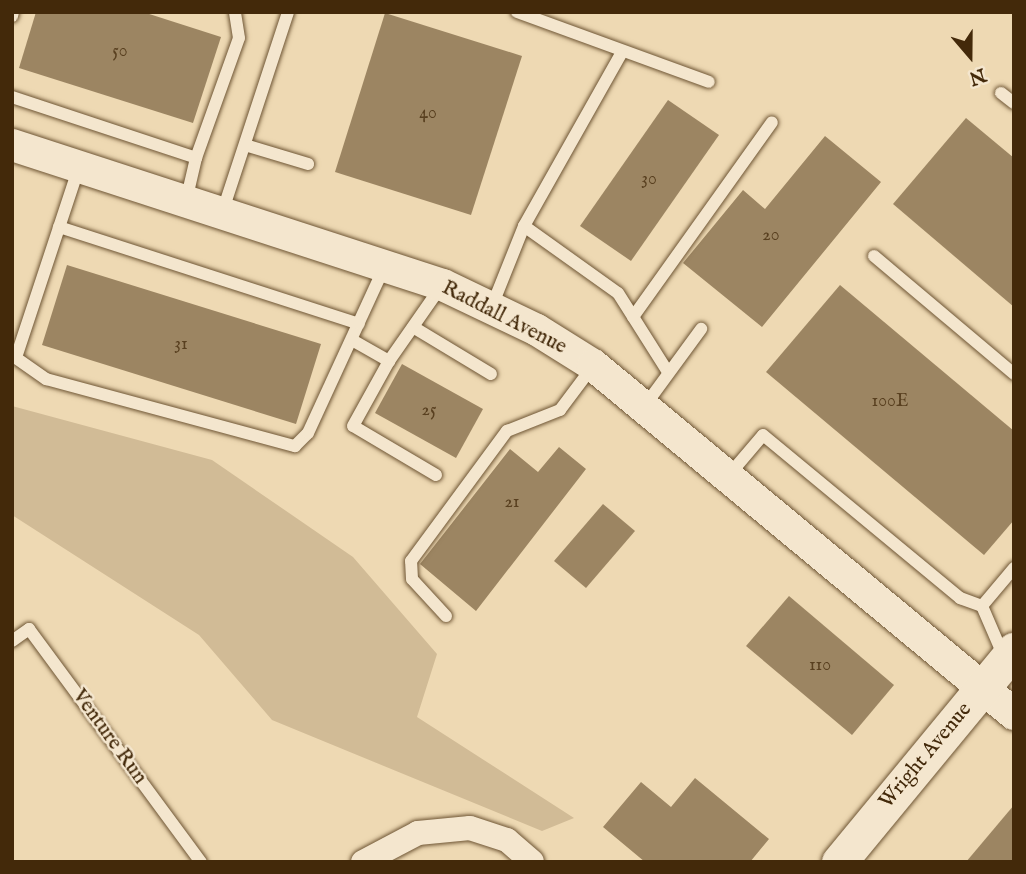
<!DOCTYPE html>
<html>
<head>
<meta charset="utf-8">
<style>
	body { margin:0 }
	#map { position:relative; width:1026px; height:874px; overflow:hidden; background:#eed9b3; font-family:"IM FELL English",serif }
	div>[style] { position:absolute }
	.green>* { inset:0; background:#d1bb96 }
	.building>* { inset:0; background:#9c8562 }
	.roads { filter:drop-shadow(0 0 2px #6e5534) drop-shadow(0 0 2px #6e5534) }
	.service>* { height:12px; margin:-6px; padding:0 6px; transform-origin:6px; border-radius:6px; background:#f4e6ce }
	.minor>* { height:24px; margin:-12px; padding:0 12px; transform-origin:12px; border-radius:12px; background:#f4e6ce }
	.tertiary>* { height:32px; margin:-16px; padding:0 16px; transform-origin:16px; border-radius:16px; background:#f4e6ce }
	.secondary>* { height:35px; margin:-17.5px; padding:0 17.5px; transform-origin:17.5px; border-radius:17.5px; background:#f4e6ce }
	span { translate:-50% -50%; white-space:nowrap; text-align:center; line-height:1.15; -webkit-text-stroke:5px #f4e6ce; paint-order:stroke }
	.number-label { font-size:18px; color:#594020 }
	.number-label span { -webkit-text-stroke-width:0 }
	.street-label { font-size:21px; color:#43290a }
	.frame { position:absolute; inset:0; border:14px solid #43290a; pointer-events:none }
	.north { position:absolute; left:935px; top:21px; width:70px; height:70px; -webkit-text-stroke:5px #f4e6ce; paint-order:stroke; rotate:160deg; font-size:19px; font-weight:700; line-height:28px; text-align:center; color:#43290a }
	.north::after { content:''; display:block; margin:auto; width:24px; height:32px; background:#43290a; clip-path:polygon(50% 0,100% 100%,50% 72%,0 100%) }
</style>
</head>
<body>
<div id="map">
	<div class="green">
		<i style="clip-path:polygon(12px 406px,212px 460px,353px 557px,437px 654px,417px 717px,574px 818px,542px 831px,272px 720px,199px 635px,12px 515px)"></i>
	</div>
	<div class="building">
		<i style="clip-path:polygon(36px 12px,143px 12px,221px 37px,193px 123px,19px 68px)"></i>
		<i style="clip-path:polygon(385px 13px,522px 56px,471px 215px,335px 172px)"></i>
		<i style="clip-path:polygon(668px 100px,719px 135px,631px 261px,580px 226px)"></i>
		<i style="clip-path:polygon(966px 118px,1014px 158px,1014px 307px,893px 204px)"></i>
		<i style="clip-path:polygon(825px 136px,881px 182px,762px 327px,683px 263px,743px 190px,765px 209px)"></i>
		<i style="clip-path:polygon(67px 265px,321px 344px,296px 424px,42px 345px)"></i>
		<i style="clip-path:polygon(840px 285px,1014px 431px,1014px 520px,984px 555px,766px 372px)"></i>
		<i style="clip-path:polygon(402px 364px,483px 409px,456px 458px,375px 413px)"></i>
		<i style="clip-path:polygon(559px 447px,586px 469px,476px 611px,420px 564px,510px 449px,538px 472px)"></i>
		<i style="clip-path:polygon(603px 504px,635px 531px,586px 588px,554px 561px)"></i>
		<i style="clip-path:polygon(789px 596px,894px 685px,852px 735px,746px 646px)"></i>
		<i style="clip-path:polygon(695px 778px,769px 839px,750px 862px,645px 862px,603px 827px,641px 782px,671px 807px)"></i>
		<i style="clip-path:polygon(1014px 805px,1014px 862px,966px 862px)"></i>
	</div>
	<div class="roads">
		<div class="service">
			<i style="left:517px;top:12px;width:204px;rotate:20deg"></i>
			<i style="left:12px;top:16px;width:4px;rotate:-76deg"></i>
			<i style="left:1001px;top:93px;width:16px;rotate:38deg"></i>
			<i style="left:12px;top:97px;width:194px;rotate:18.3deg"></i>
			<i style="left:245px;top:145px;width:66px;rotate:16.8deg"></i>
			<i style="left:79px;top:167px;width:201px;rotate:108.3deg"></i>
			<i style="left:16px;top:358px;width:37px;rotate:35deg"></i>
			<i style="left:46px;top:379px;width:258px;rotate:15.1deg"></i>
			<i style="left:295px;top:446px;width:18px;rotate:-45deg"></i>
			<i style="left:308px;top:433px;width:182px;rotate:-65.3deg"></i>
			<i style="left:186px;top:201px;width:44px;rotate:-76.9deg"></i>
			<i style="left:196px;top:158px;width:127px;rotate:-70.3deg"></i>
			<i style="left:239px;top:38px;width:26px;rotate:-99deg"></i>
			<i style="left:222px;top:213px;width:212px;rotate:-71.8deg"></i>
			<i style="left:524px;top:226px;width:115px;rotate:35.5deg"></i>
			<i style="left:618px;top:293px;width:93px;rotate:57.7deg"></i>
			<i style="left:59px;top:227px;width:315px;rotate:17.9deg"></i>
			<i style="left:874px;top:256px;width:183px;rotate:40.1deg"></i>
			<i style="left:492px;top:306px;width:86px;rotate:-68.2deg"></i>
			<i style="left:524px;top:226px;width:200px;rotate:-60.6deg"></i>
			<i style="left:633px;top:317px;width:239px;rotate:-54.5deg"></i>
			<i style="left:413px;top:327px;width:91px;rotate:31.1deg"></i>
			<i style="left:352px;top:340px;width:43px;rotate:29.6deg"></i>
			<i style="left:644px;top:407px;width:97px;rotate:-53.8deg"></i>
			<i style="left:436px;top:475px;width:96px;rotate:-149.4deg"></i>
			<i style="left:353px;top:426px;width:74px;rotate:-61deg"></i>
			<i style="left:389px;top:361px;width:93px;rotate:-55.1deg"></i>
			<i style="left:729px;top:475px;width:52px;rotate:-49.6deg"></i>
			<i style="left:763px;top:435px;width:256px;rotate:39.6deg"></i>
			<i style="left:960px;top:598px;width:23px;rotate:20deg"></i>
			<i style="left:446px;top:616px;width:50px;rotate:-132.6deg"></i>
			<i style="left:412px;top:579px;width:18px;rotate:-93deg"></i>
			<i style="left:411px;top:561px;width:162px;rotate:-53.6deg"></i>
			<i style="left:507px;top:431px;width:57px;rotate:-21.6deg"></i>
			<i style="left:560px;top:410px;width:55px;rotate:-53.1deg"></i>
			<i style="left:12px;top:641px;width:21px;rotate:-35deg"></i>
			<i style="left:29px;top:629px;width:290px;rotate:53.6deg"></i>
			<i style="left:1004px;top:657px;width:56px;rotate:-113.3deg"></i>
			<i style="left:982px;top:606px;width:50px;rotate:-49.9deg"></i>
		</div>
		<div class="minor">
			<i style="left:363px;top:862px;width:62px;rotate:-27.8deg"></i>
			<i style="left:418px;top:833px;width:52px;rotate:-5.5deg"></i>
			<i style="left:470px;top:828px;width:39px;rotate:18deg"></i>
			<i style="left:507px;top:840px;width:33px;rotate:41deg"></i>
		</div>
		<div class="tertiary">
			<i style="left:12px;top:145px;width:453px;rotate:18deg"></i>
			<i style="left:443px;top:285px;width:104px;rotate:25.6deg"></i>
			<i style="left:537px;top:330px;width:66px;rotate:32deg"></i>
			<i style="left:593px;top:365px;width:547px;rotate:39.66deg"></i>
		</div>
		<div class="secondary">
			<i style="left:839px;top:862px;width:275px;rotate:-50.5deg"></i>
		</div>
	</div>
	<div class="number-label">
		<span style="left:120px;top:52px">50</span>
		<span style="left:428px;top:114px">40</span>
		<span style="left:649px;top:180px">30</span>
		<span style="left:771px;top:236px">20</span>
		<span style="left:181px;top:345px">31</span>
		<span style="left:890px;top:402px">100E</span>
		<span style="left:429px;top:411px">25</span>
		<span style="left:512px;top:503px">21</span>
		<span style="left:820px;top:666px">110</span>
	</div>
	<div class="street-label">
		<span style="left:504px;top:318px;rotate:27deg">Raddall Avenue</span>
		<span style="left:109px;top:737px;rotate:54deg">Venture Run</span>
		<span style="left:926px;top:756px;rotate:-50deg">Wright Avenue</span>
	</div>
	<div class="frame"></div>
	<div class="north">N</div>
</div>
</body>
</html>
